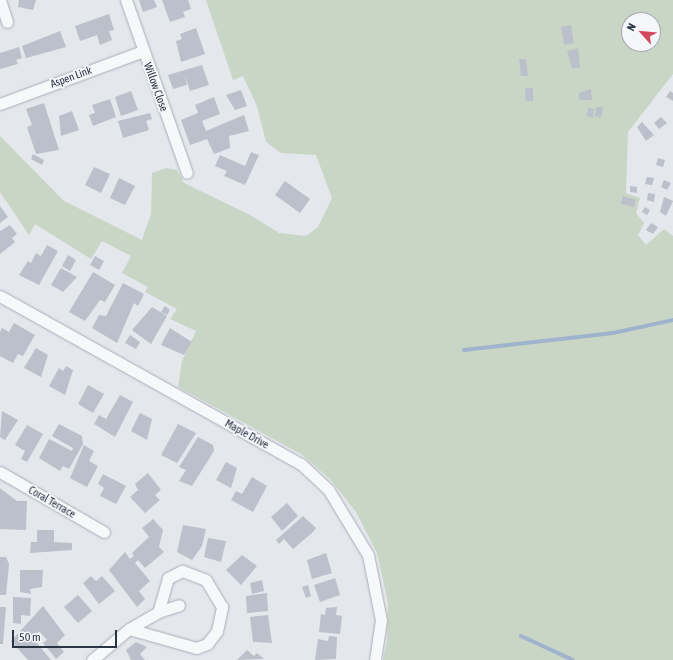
<!DOCTYPE html>
<html>
<head>
<meta charset="utf-8">
<style>
	body { margin:0 }
	#map { position:relative; width:673px; height:660px; overflow:hidden; background:#e4e7ec; font-family:"Asap Condensed",sans-serif }
	div>[style] { position:absolute }
	.green>* { inset:0; background:#c9d6c5 }
	.stream>* { height:4px; margin:-2px; padding:0 2px; transform-origin:2px; border-radius:2px; background:#9fb4cc }
	.building>* { inset:0; background:#bbc0ca }
	.roads { filter:drop-shadow(0 0 1px #a9aeb7) drop-shadow(0 0 1px #a9aeb7) }
	.minor>* { height:11px; margin:-5.5px; padding:0 5.5px; transform-origin:5.5px; border-radius:5.5px; background:#f7f8fa }
	span { translate:-50% -50%; white-space:nowrap; text-align:center; line-height:1.15; -webkit-text-stroke:4px #f4f6f9; paint-order:stroke }
	.street-label { font-size:11px; color:#2b3445 }
	.north { position:absolute; left:621px; top:12px; width:40px; height:40px; box-sizing:border-box; background:#f4f6f9; border:1px solid #a4a8b1; border-radius:50%; rotate:297deg; font-size:11px; font-weight:700; line-height:16px; text-align:center; color:#2b3445 }
	.north::after { content:''; display:block; margin:auto; width:14px; height:18px; background:#d1495b; clip-path:polygon(50% 0,100% 100%,50% 72%,0 100%) }
	.scale { position:absolute; left:12px; top:630px; width:105px; height:18px; box-sizing:border-box; border:2px solid #2b3445; border-top:0; padding-left:5px; font-size:12px; line-height:14px; white-space:nowrap; color:#2b3445; -webkit-text-stroke:3px #f4f6f9; paint-order:stroke }
</style>
</head>
<body>
<div id="map">
	<div class="green">
		<i style="clip-path:polygon(evenodd,206px 0,673px 0,673px 74px,628px 132px,626px 193px,640px 198px,636px 213px,644px 223px,638px 235px,646px 245px,664px 229px,673px 236px,673px 660px,383px 660px,387px 642px,388px 603px,377px 553px,356px 512px,330px 479px,301px 454px,178px 387px,182px 361px,196px 331px,170px 319px,177px 309px,145px 292px,148px 287px,122px 273px,131px 256px,102px 241px,91px 259px,35px 224px,29px 235px,0 192px,0 136px,64px 201px,142px 240px,151px 214px,152px 173px,166px 168px,177px 170px,184px 183px,250px 215px,279px 233px,306px 236px,318px 227px,332px 198px,316px 155px,281px 153px,266px 142px,257px 106px,243px 76px,233px 80px,206px 0,629px 20px,653px 20px,653px 44px,629px 44px,629px 20px)"></i>
	</div>
	<div class="stream">
		<i style="left:464px;top:350px;width:150px;rotate:-6.5deg"></i>
		<i style="left:613px;top:333px;width:61px;rotate:-12.2deg"></i>
		<i style="left:521px;top:636px;width:57px;rotate:24.8deg"></i>
	</div>
	<div class="building">
		<i style="clip-path:polygon(19px 0,36px 0,33px 10px,18px 7px)"></i>
		<i style="clip-path:polygon(139px 0,154px 0,157px 7px,143px 12px)"></i>
		<i style="clip-path:polygon(162px 0,188px 0,191px 9px,183px 12px,185px 17px,170px 22px)"></i>
		<i style="clip-path:polygon(109px 14px,114px 30px,109px 31px,112px 40px,100px 45px,97px 35px,80px 41px,75px 26px)"></i>
		<i style="clip-path:polygon(571px 25px,574px 43px,564px 45px,561px 27px)"></i>
		<i style="clip-path:polygon(196px 28px,205px 54px,181px 62px,176px 41px,182px 39px,180px 34px)"></i>
		<i style="clip-path:polygon(60px 31px,66px 47px,26px 58px,22px 46px)"></i>
		<i style="clip-path:polygon(19px 47px,22px 58px,16px 60px,18px 64px,0 69px,0 53px)"></i>
		<i style="clip-path:polygon(578px 48px,580px 67px,572px 69px,567px 51px)"></i>
		<i style="clip-path:polygon(519px 59px,526px 59px,528px 76px,521px 76px)"></i>
		<i style="clip-path:polygon(202px 65px,209px 85px,190px 91px,185px 76px,187px 85px,173px 89px,168px 75px)"></i>
		<i style="clip-path:polygon(525px 88px,533px 88px,533px 101px,526px 101px)"></i>
		<i style="clip-path:polygon(591px 89px,592px 100px,579px 100px,579px 93px)"></i>
		<i style="clip-path:polygon(241px 90px,247px 106px,235px 110px,226px 95px)"></i>
		<i style="clip-path:polygon(131px 91px,138px 110px,121px 116px,115px 97px)"></i>
		<i style="clip-path:polygon(670px 91px,673px 93px,673px 101px,666px 97px)"></i>
		<i style="clip-path:polygon(214px 97px,220px 114px,202px 121px,206px 131px,244px 115px,249px 131px,229px 136px,230px 148px,214px 154px,207px 139px,190px 145px,181px 120px,198px 113px,195px 105px)"></i>
		<i style="clip-path:polygon(110px 99px,116px 117px,93px 126px,89px 115px,95px 113px,92px 105px)"></i>
		<i style="clip-path:polygon(44px 103px,59px 150px,36px 154px,27px 127px,32px 125px,26px 109px)"></i>
		<i style="clip-path:polygon(596px 107px,603px 107px,601px 118px,595px 116px)"></i>
		<i style="clip-path:polygon(588px 108px,594px 109px,593px 118px,587px 116px)"></i>
		<i style="clip-path:polygon(72px 111px,79px 130px,61px 136px,59px 116px)"></i>
		<i style="clip-path:polygon(150px 113px,152px 119px,146px 121px,149px 130px,123px 138px,118px 121px)"></i>
		<i style="clip-path:polygon(661px 117px,667px 123px,659px 129px,654px 123px)"></i>
		<i style="clip-path:polygon(642px 122px,654px 135px,646px 141px,637px 127px)"></i>
		<i style="clip-path:polygon(251px 152px,259px 155px,245px 185px,224px 176px,227px 171px,215px 166px,220px 155px,245px 166px)"></i>
		<i style="clip-path:polygon(33px 154px,44px 160px,42px 165px,31px 159px)"></i>
		<i style="clip-path:polygon(658px 158px,665px 160px,663px 167px,656px 165px)"></i>
		<i style="clip-path:polygon(94px 167px,110px 174px,101px 193px,85px 185px)"></i>
		<i style="clip-path:polygon(647px 177px,654px 178px,652px 185px,645px 184px)"></i>
		<i style="clip-path:polygon(119px 178px,135px 186px,125px 205px,110px 198px)"></i>
		<i style="clip-path:polygon(664px 180px,671px 183px,667px 190px,661px 187px)"></i>
		<i style="clip-path:polygon(285px 181px,310px 199px,300px 213px,275px 195px)"></i>
		<i style="clip-path:polygon(630px 186px,637px 187px,637px 193px,630px 192px)"></i>
		<i style="clip-path:polygon(648px 193px,655px 194px,654px 202px,647px 200px)"></i>
		<i style="clip-path:polygon(623px 196px,636px 200px,634px 207px,621px 204px)"></i>
		<i style="clip-path:polygon(664px 197px,673px 201px,666px 216px,660px 212px)"></i>
		<i style="clip-path:polygon(0 206px,8px 217px,0 223px)"></i>
		<i style="clip-path:polygon(645px 207px,650px 210px,647px 215px,642px 212px)"></i>
		<i style="clip-path:polygon(651px 223px,658px 227px,653px 234px,646px 230px)"></i>
		<i style="clip-path:polygon(10px 225px,17px 234px,12px 238px,15px 242px,0 254px,0 231px)"></i>
		<i style="clip-path:polygon(47px 245px,58px 251px,39px 285px,19px 275px,28px 261px,31px 263px,36px 253px,41px 256px)"></i>
		<i style="clip-path:polygon(68px 255px,76px 260px,70px 271px,62px 266px)"></i>
		<i style="clip-path:polygon(95px 256px,104px 261px,99px 270px,90px 265px)"></i>
		<i style="clip-path:polygon(61px 268px,77px 277px,63px 292px,51px 285px)"></i>
		<i style="clip-path:polygon(93px 272px,115px 285px,105px 302px,100px 300px,85px 321px,69px 312px)"></i>
		<i style="clip-path:polygon(123px 283px,144px 294px,138px 306px,134px 303px,117px 343px,92px 328px,99px 315px,106px 316px)"></i>
		<i style="clip-path:polygon(165px 306px,170px 310px,167px 315px,161px 312px)"></i>
		<i style="clip-path:polygon(152px 307px,167px 316px,151px 344px,132px 330px)"></i>
		<i style="clip-path:polygon(14px 323px,35px 335px,23px 356px,18px 354px,13px 363px,0 356px,0 332px,2px 328px,9px 332px)"></i>
		<i style="clip-path:polygon(170px 328px,192px 342px,184px 355px,161px 345px)"></i>
		<i style="clip-path:polygon(130px 335px,140px 342px,136px 349px,125px 343px)"></i>
		<i style="clip-path:polygon(36px 348px,48px 355px,41px 377px,24px 368px)"></i>
		<i style="clip-path:polygon(66px 366px,73px 370px,65px 395px,49px 386px,59px 368px,63px 371px)"></i>
		<i style="clip-path:polygon(88px 385px,104px 394px,93px 413px,78px 404px)"></i>
		<i style="clip-path:polygon(120px 395px,133px 402px,115px 437px,94px 424px,99px 415px,106px 419px)"></i>
		<i style="clip-path:polygon(2px 411px,18px 420px,5px 440px,0 437px)"></i>
		<i style="clip-path:polygon(140px 413px,152px 419px,147px 440px,131px 431px)"></i>
		<i style="clip-path:polygon(59px 424px,82px 436px,83px 444px,69px 469px,63px 466px,60px 471px,39px 458px,49px 439px,72px 451px,73px 448px,52px 436px)"></i>
		<i style="clip-path:polygon(178px 424px,196px 433px,177px 463px,161px 455px)"></i>
		<i style="clip-path:polygon(27px 425px,43px 434px,27px 462px,21px 459px,25px 451px,15px 445px)"></i>
		<i style="clip-path:polygon(198px 437px,213px 445px,214px 451px,192px 486px,179px 481px,186px 470px,179px 467px)"></i>
		<i style="clip-path:polygon(84px 445px,94px 451px,89px 461px,98px 466px,87px 487px,70px 478px)"></i>
		<i style="clip-path:polygon(226px 462px,237px 468px,231px 488px,216px 480px)"></i>
		<i style="clip-path:polygon(148px 473px,161px 490px,155px 495px,160px 500px,145px 513px,130px 497px,138px 490px,135px 484px)"></i>
		<i style="clip-path:polygon(103px 474px,126px 486px,116px 504px,100px 496px,104px 488px,98px 484px)"></i>
		<i style="clip-path:polygon(252px 477px,267px 486px,253px 512px,231px 500px,236px 491px,242px 494px)"></i>
		<i style="clip-path:polygon(0 488px,17px 501px,27px 501px,26px 530px,0 529px)"></i>
		<i style="clip-path:polygon(287px 503px,298px 516px,282px 531px,271px 517px)"></i>
		<i style="clip-path:polygon(303px 516px,316px 528px,313px 532px,293px 549px,284px 539px,279px 544px,276px 540px)"></i>
		<i style="clip-path:polygon(153px 519px,163px 530px,159px 547px,164px 552px,145px 568px,138px 560px,135px 563px,150px 581px,139px 591px,145px 599px,137px 607px,109px 570px,125px 552px,130px 559px,134px 556px,132px 553px,149px 537px,142px 528px)"></i>
		<i style="clip-path:polygon(183px 525px,206px 529px,202px 546px,192px 560px,177px 552px)"></i>
		<i style="clip-path:polygon(37px 530px,54px 530px,54px 542px,72px 543px,72px 550px,30px 553px,31px 542px,37px 542px)"></i>
		<i style="clip-path:polygon(208px 538px,226px 541px,221px 562px,204px 557px)"></i>
		<i style="clip-path:polygon(326px 553px,332px 573px,312px 579px,307px 560px)"></i>
		<i style="clip-path:polygon(242px 555px,257px 566px,241px 585px,226px 570px)"></i>
		<i style="clip-path:polygon(0 557px,6px 557px,9px 564px,6px 595px,0 595px)"></i>
		<i style="clip-path:polygon(20px 570px,43px 570px,42px 587px,30px 589px,31px 594px,20px 592px)"></i>
		<i style="clip-path:polygon(91px 576px,96px 581px,102px 576px,115px 591px,99px 604px,83px 583px)"></i>
		<i style="clip-path:polygon(335px 578px,340px 595px,320px 602px,314px 585px)"></i>
		<i style="clip-path:polygon(262px 580px,264px 591px,252px 594px,250px 583px)"></i>
		<i style="clip-path:polygon(308px 585px,311px 596px,306px 598px,302px 587px)"></i>
		<i style="clip-path:polygon(267px 593px,268px 611px,247px 613px,246px 596px)"></i>
		<i style="clip-path:polygon(78px 595px,92px 611px,78px 623px,64px 607px)"></i>
		<i style="clip-path:polygon(13px 597px,31px 598px,30px 616px,21px 615px,21px 624px,13px 623px)"></i>
		<i style="clip-path:polygon(43px 606px,65px 635px,57px 643px,64px 652px,56px 659px,43px 643px,47px 640px,40px 632px,35px 633px,31px 636px,51px 660px,28px 660px,11px 641px)"></i>
		<i style="clip-path:polygon(0 607px,6px 607px,3px 644px,0 644px)"></i>
		<i style="clip-path:polygon(337px 607px,336px 615px,342px 616px,340px 634px,319px 632px,321px 614px,325px 615px,326px 608px)"></i>
		<i style="clip-path:polygon(268px 615px,272px 643px,253px 642px,250px 617px)"></i>
		<i style="clip-path:polygon(329px 636px,337px 637px,336px 659px,315px 660px,318px 639px,328px 641px)"></i>
		<i style="clip-path:polygon(136px 642px,147px 647px,140px 654px,145px 660px,131px 660px,126px 650px)"></i>
		<i style="clip-path:polygon(247px 650px,254px 656px,257px 653px,264px 659px,237px 660px)"></i>
	</div>
	<div class="roads">
		<div class="minor">
			<i style="left:0;top:0;width:23px;rotate:72deg"></i>
			<i style="left:126px;top:0;width:183px;rotate:70.6deg"></i>
			<i style="left:0;top:104px;width:153px;rotate:-20.3deg"></i>
			<i style="left:0;top:296px;width:345px;rotate:29.2deg"></i>
			<i style="left:301px;top:464px;width:37px;rotate:43deg"></i>
			<i style="left:328px;top:489px;width:77px;rotate:58.8deg"></i>
			<i style="left:368px;top:555px;width:66px;rotate:78.7deg"></i>
			<i style="left:381px;top:620px;width:40px;rotate:98.5deg"></i>
			<i style="left:0;top:472px;width:120px;rotate:30deg"></i>
			<i style="left:129px;top:629px;width:70px;rotate:15.8deg"></i>
			<i style="left:196px;top:648px;width:12px;rotate:-20deg"></i>
			<i style="left:207px;top:644px;width:16px;rotate:-52deg"></i>
			<i style="left:217px;top:631px;width:25px;rotate:-78deg"></i>
			<i style="left:222px;top:607px;width:31px;rotate:-121deg"></i>
			<i style="left:206px;top:580px;width:26px;rotate:-159deg"></i>
			<i style="left:182px;top:571px;width:16px;rotate:153deg"></i>
			<i style="left:168px;top:578px;width:35px;rotate:106deg"></i>
			<i style="left:92px;top:660px;width:48px;rotate:-40deg"></i>
			<i style="left:129px;top:629px;width:34px;rotate:-30deg"></i>
			<i style="left:158px;top:612px;width:22px;rotate:-18deg"></i>
		</div>
	</div>
	<div class="street-label">
		<span style="left:71px;top:77px;rotate:-20deg">Aspen Link</span>
		<span style="left:156px;top:87px;rotate:70deg">Willow Close</span>
		<span style="left:247px;top:434px;rotate:29deg">Maple Drive</span>
		<span style="left:52px;top:502px;rotate:30deg">Coral Terrace</span>
	</div>
	<div class="north">N</div>
	<div class="scale">50 m</div>
</div>
</body>
</html>
